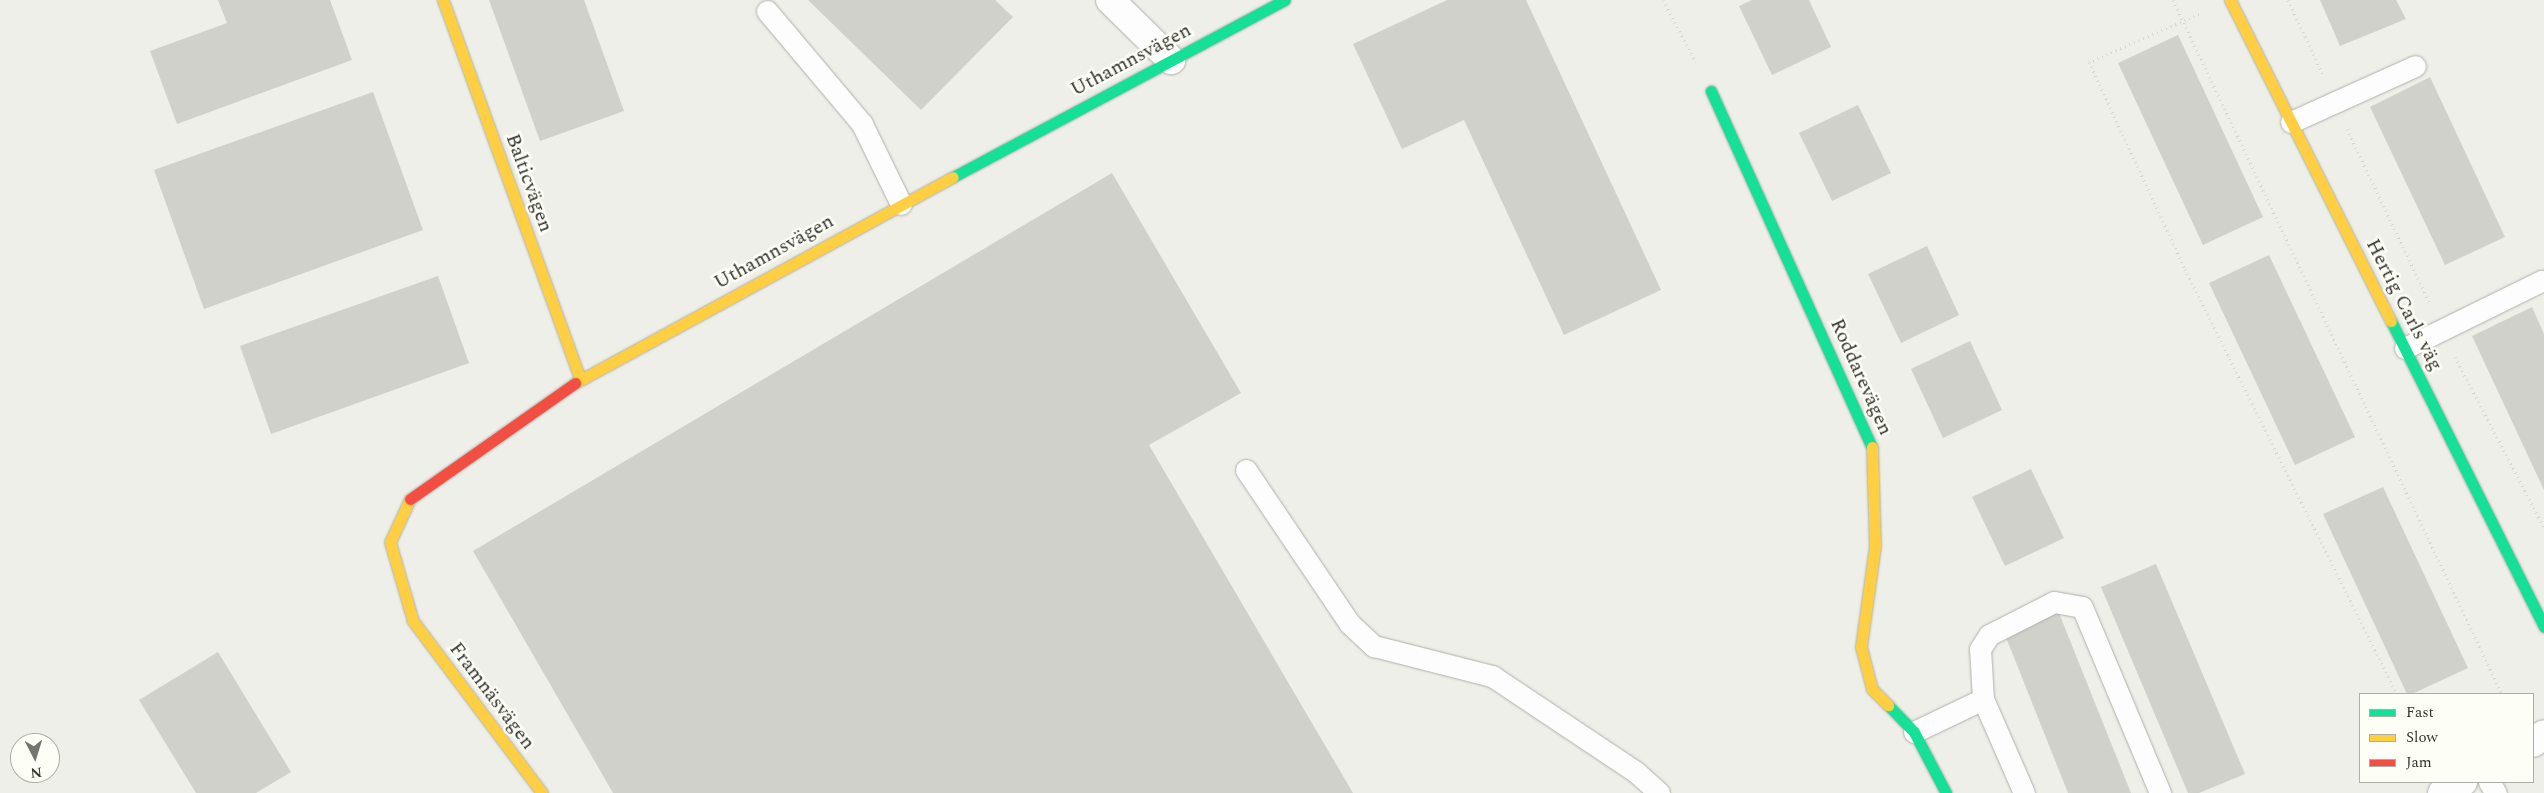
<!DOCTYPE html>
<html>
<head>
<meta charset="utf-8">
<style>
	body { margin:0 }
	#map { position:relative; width:2544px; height:793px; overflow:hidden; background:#eeefe8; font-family:Spectral,serif }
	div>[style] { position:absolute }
	.building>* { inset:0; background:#d0d1cb }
	.path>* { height:3px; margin-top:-1.5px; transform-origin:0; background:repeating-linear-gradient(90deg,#d5d6d4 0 1px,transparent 0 5px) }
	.roads { filter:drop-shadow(0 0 1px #afb0aa) drop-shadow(0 0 1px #afb0aa) }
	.lane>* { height:21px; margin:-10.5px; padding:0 10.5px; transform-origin:10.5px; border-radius:10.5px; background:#fcfdfc }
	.street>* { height:28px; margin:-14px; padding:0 14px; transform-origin:14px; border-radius:14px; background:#fcfdfc }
	.fast>* { height:11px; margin:-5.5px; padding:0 5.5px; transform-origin:5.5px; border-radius:5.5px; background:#16e098 }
	.slow>* { height:11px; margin:-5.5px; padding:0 5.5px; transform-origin:5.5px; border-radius:5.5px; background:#ffcf43 }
	.jam>* { height:11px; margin:-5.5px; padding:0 5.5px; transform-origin:5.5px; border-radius:5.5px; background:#f24e42 }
	span { translate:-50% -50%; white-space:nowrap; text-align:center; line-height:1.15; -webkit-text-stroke:5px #fdfff7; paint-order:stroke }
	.street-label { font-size:20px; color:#33342f }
	.legend { position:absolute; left:2359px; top:693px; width:175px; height:90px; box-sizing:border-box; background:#fdfff7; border:1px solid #acaea7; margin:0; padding:6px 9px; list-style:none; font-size:15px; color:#33342f }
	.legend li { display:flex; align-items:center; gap:10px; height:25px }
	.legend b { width:25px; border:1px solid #acaea7 }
	.north { position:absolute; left:10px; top:733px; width:50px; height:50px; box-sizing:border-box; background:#fdfff7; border:1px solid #acaea7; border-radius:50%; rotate:175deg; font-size:14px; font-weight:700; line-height:20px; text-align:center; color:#33342f }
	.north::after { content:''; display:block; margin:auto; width:18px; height:22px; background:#747570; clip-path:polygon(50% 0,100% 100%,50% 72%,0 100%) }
</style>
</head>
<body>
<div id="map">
	<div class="building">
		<i style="clip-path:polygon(218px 0,330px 0,352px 60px,177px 124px,150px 51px,227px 23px)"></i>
		<i style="clip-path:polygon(489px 0,584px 0,624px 111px,540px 141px)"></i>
		<i style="clip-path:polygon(808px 0,995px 0,1013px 17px,921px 110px)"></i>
		<i style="clip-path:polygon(1447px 0,1526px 0,1661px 290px,1564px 335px,1464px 120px,1402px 149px,1353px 44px)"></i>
		<i style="clip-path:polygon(1752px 0,1809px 0,1831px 47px,1772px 75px,1739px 6px)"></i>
		<i style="clip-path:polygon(2320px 0,2396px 0,2406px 19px,2340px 46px)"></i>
		<i style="clip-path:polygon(2178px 35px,2263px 217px,2203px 245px,2118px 63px)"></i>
		<i style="clip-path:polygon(2430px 77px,2505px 237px,2445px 265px,2370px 107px)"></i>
		<i style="clip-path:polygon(373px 92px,423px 230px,204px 309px,154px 170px)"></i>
		<i style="clip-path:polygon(1858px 105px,1891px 173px,1832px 201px,1799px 133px)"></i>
		<i style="clip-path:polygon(1112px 173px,1241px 393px,1149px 445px,1353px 793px,613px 793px,473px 551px)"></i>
		<i style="clip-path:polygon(1927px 246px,1959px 315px,1901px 343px,1868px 274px)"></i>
		<i style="clip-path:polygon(2269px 255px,2355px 437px,2295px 465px,2209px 283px)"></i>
		<i style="clip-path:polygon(438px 276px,469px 363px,271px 434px,240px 346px)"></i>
		<i style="clip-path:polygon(2532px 307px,2544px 334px,2544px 490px,2472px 336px)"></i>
		<i style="clip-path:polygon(1970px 341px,2002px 410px,1943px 438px,1911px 369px)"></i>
		<i style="clip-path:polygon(2031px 469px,2064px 538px,2005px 566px,1972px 497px)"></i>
		<i style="clip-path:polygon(2383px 487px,2468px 668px,2412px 694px,2407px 694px,2323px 514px)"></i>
		<i style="clip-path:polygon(2156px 564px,2245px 774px,2199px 793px,2188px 793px,2101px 587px)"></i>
		<i style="clip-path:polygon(2057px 608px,2131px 793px,2068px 793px,2003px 630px)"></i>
		<i style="clip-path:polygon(218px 652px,291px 772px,256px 793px,196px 793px,139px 700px)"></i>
	</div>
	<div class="path">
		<i style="left:1663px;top:0;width:70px;rotate:62deg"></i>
		<i style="left:2173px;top:0;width:768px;rotate:64.64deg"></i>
		<i style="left:2288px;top:0;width:83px;rotate:65deg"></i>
		<i style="left:2199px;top:14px;width:120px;rotate:156.4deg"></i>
		<i style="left:2089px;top:62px;width:228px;rotate:65.1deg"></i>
		<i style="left:2185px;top:269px;width:475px;rotate:63.5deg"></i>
		<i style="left:2347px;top:129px;width:191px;rotate:64.6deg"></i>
		<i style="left:2455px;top:357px;width:192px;rotate:62.4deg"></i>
	</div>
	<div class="roads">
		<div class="lane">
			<i style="left:767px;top:11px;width:148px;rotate:49.9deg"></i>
			<i style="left:862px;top:124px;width:89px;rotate:64deg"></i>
			<i style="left:2291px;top:122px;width:136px;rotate:-24.3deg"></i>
			<i style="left:2405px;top:348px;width:152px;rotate:-26.2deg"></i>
			<i style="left:1246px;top:470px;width:186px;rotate:56deg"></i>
			<i style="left:1350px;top:624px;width:33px;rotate:43deg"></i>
			<i style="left:1374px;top:646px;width:122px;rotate:14.3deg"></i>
			<i style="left:1492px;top:676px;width:173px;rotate:33.7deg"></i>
			<i style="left:1636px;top:772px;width:31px;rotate:42deg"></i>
			<i style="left:1983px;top:699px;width:50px;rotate:-93.4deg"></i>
			<i style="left:1980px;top:649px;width:17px;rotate:-57deg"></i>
			<i style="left:1989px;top:635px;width:73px;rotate:-26.9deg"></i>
			<i style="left:2054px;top:602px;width:28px;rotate:10deg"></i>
			<i style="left:2082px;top:607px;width:202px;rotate:67.2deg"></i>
			<i style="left:1914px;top:732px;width:76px;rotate:-25.6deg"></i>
			<i style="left:1983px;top:699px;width:103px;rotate:66.4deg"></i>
			<i style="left:2489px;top:782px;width:13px;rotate:58deg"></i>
		</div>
		<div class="street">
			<i style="left:1110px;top:0;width:86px;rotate:44.5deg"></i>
			<i style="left:2533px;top:743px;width:14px;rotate:-39deg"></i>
			<i style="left:2442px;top:793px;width:24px;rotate:-28deg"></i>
		</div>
		<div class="fast">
			<i style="left:1711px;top:91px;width:391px;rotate:65.7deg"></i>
			<i style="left:953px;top:177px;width:376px;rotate:-28.1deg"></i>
			<i style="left:2391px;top:321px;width:342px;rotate:63.4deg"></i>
			<i style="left:1888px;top:705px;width:37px;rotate:46deg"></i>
			<i style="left:1914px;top:732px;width:69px;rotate:62.3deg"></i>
		</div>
		<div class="slow">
			<i style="left:443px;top:0;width:403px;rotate:70.1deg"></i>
			<i style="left:2230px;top:0;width:359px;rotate:63.4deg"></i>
			<i style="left:575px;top:383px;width:430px;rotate:-28.6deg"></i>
			<i style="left:1872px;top:447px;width:99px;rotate:88.3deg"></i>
			<i style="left:1875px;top:546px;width:102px;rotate:97.9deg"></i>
			<i style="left:1861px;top:647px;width:43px;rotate:75.3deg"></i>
			<i style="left:1872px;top:689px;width:23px;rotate:45deg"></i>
			<i style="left:410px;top:499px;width:47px;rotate:114.9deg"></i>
			<i style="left:390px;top:542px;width:82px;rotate:73.8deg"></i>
			<i style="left:413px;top:621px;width:215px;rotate:53.1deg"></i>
		</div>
		<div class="jam">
			<i style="left:410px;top:499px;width:202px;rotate:-35.1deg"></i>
		</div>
	</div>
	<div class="street-label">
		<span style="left:1131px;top:60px;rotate:-28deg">Uthamnsvägen</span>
		<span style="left:529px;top:183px;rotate:70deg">Balticvägen</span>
		<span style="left:774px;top:252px;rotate:-29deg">Uthamnsvägen</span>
		<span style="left:2404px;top:305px;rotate:63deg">Hertig Carls väg</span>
		<span style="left:1861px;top:377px;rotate:66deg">Roddarevägen</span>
		<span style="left:492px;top:696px;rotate:53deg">Framnäsvägen</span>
	</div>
	<ul class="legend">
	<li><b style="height:6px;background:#16e098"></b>Fast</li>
	<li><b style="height:6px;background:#ffcf43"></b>Slow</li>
	<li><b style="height:6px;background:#f24e42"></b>Jam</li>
	</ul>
	<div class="north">N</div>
</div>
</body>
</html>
